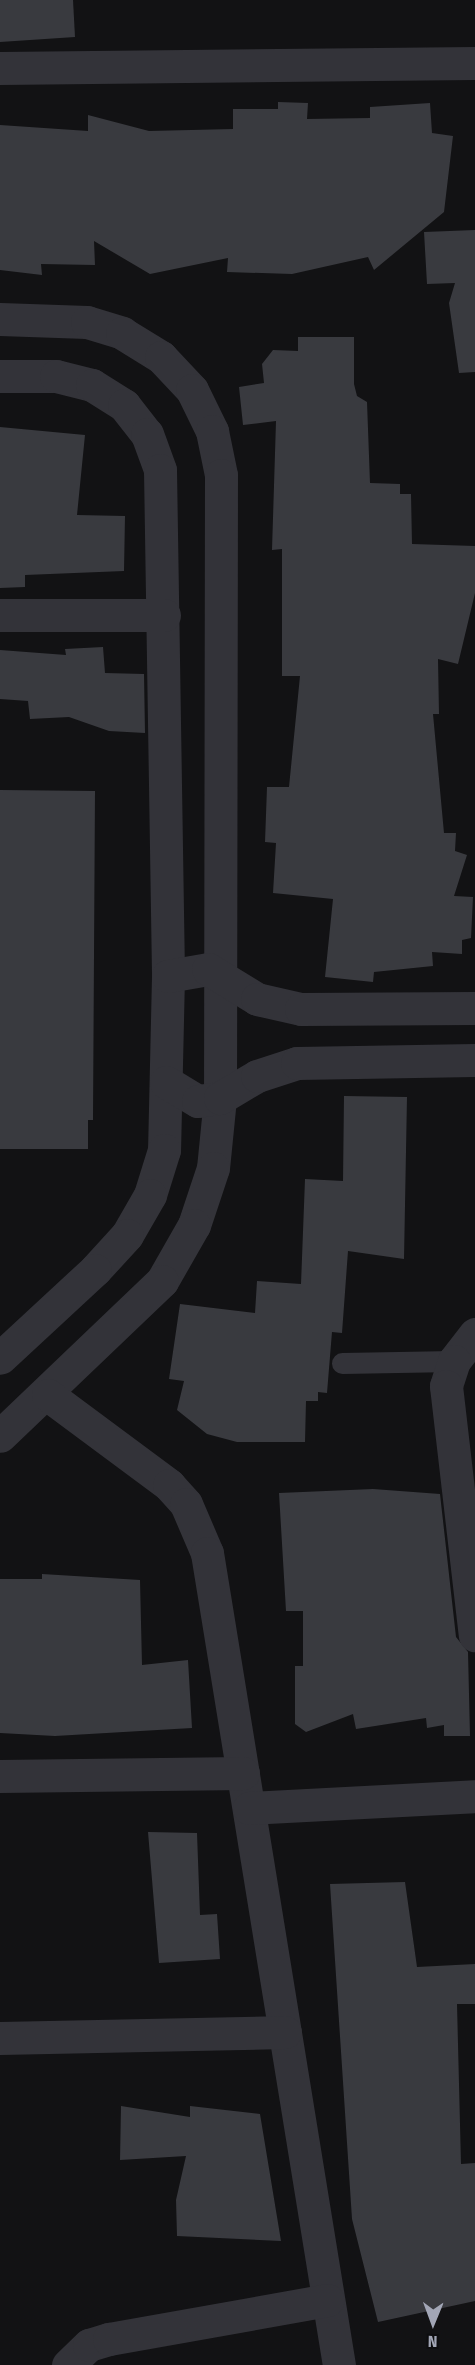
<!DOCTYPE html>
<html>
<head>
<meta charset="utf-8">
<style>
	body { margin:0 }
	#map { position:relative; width:475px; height:2365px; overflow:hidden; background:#121214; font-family:"Fira Sans Condensed",sans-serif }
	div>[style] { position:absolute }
	.building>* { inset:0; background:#393a3f }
	.lane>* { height:21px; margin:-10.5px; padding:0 10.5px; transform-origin:10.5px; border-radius:10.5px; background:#333339 }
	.street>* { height:33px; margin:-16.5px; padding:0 16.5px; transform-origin:16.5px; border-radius:16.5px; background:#333339 }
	span { translate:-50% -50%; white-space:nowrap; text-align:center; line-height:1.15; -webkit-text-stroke:6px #0d0d0f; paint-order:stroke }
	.north { position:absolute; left:403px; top:2293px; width:60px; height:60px; -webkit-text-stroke:4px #0d0d0f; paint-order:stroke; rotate:181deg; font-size:16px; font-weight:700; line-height:24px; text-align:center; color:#a2a6b6 }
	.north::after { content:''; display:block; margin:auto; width:21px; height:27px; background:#a2a6b6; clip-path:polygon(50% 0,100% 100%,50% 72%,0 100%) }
</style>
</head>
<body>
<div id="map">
	<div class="building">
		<i style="clip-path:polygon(0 0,73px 0,75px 37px,0 42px)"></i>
		<i style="clip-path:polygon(278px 102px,308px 103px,307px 119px,370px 118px,370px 107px,430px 103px,432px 133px,453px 136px,444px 212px,374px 270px,368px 257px,292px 274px,227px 272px,228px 258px,150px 274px,94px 241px,95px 265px,41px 264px,42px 275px,0 270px,0 125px,88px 131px,88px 115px,149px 131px,233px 129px,233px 109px,278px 109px)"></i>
		<i style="clip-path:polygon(475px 230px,475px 372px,459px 373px,449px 303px,455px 283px,427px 284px,424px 232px)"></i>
		<i style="clip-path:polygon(298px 337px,354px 337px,354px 384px,357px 396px,367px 402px,370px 483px,400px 484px,400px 494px,411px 494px,412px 544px,475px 546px,475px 593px,458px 664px,438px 659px,439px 714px,433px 714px,444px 833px,456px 833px,455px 851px,467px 855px,454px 896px,473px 897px,471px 938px,462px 940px,462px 954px,432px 952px,433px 966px,374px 972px,373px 982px,325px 977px,333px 899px,273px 893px,276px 843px,265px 842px,267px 787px,289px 787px,300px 676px,282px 676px,282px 549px,272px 550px,276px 421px,243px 425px,239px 387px,264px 383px,262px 364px,273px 350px,298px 351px)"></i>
		<i style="clip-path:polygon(0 427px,85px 435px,77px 515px,125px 516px,124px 571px,25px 575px,25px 587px,0 588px)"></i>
		<i style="clip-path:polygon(103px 647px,105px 673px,144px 674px,145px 733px,109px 731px,69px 717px,30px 719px,28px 701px,0 699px,0 650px,66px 655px,65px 649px)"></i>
		<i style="clip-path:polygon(0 790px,95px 791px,93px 1120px,88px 1120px,88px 1149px,0 1149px)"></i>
		<i style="clip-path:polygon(344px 1096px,407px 1097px,404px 1259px,348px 1251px,342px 1333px,332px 1332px,327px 1393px,318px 1392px,318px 1401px,306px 1401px,305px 1442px,237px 1442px,207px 1434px,177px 1410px,184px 1381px,169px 1379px,180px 1304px,255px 1313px,257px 1281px,301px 1284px,305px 1179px,343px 1181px)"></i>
		<i style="clip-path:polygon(373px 1489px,440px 1494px,456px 1637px,468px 1652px,470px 1736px,444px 1736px,444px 1725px,427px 1728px,426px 1718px,356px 1729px,353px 1714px,306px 1732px,295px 1724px,295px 1666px,303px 1666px,303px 1611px,286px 1611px,279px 1493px)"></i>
		<i style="clip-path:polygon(42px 1574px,140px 1580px,142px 1665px,188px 1660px,192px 1728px,55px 1736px,0 1733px,0 1579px,42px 1579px)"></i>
		<i style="clip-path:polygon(148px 1832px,197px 1833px,200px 1915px,217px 1914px,220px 1959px,159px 1963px)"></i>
		<i style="clip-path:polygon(405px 1882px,417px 1967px,475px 1964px,475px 2004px,457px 2004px,461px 2164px,475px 2163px,475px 2301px,378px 2322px,352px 2219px,330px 1884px)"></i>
		<i style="clip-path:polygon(121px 2106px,190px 2117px,190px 2106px,260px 2114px,281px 2241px,177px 2236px,176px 2200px,186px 2156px,120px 2160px)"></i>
	</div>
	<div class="lane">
		<i style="left:342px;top:1363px;width:112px;rotate:-1deg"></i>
	</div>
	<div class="street">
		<i style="left:0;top:68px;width:475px;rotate:-0.6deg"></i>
		<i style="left:0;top:319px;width:87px;rotate:2deg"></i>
		<i style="left:87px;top:322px;width:37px;rotate:17deg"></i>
		<i style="left:122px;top:333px;width:46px;rotate:31.6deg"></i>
		<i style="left:161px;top:357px;width:45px;rotate:46.8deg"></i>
		<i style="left:192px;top:390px;width:46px;rotate:64deg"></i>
		<i style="left:212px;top:431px;width:45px;rotate:78.4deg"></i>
		<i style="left:221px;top:475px;width:623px;rotate:90.09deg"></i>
		<i style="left:220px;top:1098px;width:70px;rotate:95.7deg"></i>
		<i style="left:213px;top:1168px;width:60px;rotate:108.4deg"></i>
		<i style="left:194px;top:1225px;width:64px;rotate:119.7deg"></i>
		<i style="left:162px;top:1281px;width:224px;rotate:136.3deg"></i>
		<i style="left:0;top:376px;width:56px"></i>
		<i style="left:56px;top:376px;width:37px;rotate:14deg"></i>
		<i style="left:92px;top:385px;width:38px;rotate:32deg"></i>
		<i style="left:124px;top:405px;width:37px;rotate:52deg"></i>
		<i style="left:147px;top:434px;width:38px;rotate:70deg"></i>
		<i style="left:160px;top:470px;width:506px;rotate:89.09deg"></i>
		<i style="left:168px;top:976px;width:174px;rotate:91.3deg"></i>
		<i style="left:164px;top:1150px;width:47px;rotate:107.3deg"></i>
		<i style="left:150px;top:1195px;width:46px;rotate:119.9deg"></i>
		<i style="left:127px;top:1235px;width:47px;rotate:132.4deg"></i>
		<i style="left:95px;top:1270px;width:129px;rotate:137.2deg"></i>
		<i style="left:0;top:615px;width:164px"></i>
		<i style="left:168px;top:976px;width:41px;rotate:-9.9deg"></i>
		<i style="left:208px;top:969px;width:57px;rotate:31.5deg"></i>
		<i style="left:257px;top:999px;width:45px;rotate:12.8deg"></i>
		<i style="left:301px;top:1009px;width:174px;rotate:-0.3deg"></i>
		<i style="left:166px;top:1082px;width:37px;rotate:31deg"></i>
		<i style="left:198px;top:1101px;width:22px;rotate:-8deg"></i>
		<i style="left:220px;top:1098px;width:43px;rotate:-30.7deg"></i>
		<i style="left:257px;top:1076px;width:42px;rotate:-18deg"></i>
		<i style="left:297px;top:1063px;width:178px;rotate:-1deg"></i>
		<i style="left:475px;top:1334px;width:34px;rotate:128deg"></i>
		<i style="left:454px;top:1361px;width:26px;rotate:108deg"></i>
		<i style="left:446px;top:1386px;width:251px;rotate:83.4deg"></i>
		<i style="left:48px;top:1395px;width:151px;rotate:36.6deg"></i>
		<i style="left:169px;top:1485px;width:25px;rotate:48deg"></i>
		<i style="left:186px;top:1504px;width:53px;rotate:66.8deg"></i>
		<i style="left:207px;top:1553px;width:823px;rotate:80.77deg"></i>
		<i style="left:0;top:1776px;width:243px;rotate:-0.7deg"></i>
		<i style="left:249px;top:1808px;width:226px;rotate:-3deg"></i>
		<i style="left:0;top:2038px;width:285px;rotate:-1.2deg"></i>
		<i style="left:68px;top:2365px;width:29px;rotate:-44deg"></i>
		<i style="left:89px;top:2345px;width:21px;rotate:-17deg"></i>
		<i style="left:109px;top:2339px;width:222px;rotate:-10.1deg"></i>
	</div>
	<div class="north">N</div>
</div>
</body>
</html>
